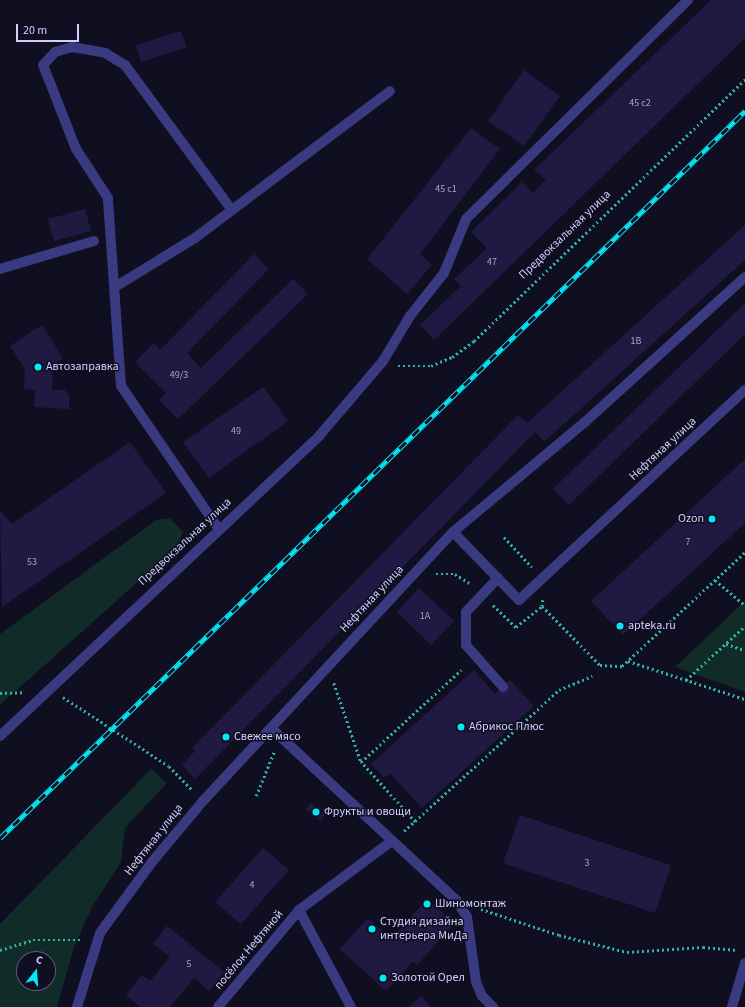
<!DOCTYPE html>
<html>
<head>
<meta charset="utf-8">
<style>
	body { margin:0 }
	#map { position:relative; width:745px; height:1007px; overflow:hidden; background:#100e21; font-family:"Source Sans 3",sans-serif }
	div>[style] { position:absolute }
	.green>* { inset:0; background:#112b29 }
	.building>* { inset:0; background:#201a42 }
	.path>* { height:2.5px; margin-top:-1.25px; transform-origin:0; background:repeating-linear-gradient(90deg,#30b2a4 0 2px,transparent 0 5px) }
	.minor>* { height:10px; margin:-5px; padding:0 5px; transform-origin:5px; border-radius:5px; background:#393a80 }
	.rail>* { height:4.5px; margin-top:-2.25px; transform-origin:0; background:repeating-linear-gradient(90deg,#100e21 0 9px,#03e8f6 0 18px); box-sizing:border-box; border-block:1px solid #03e8f6 }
	.dots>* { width:11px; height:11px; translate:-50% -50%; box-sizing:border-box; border:2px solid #100e21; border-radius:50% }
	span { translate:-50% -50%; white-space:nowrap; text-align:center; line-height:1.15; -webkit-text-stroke:3px #100e21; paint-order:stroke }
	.number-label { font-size:10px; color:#a6a2cf }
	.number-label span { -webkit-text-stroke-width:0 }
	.street-label { font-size:12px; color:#d2cffe }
	.poi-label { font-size:12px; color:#d2cffe }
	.left { translate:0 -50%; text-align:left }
	.right { translate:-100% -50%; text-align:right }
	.north { position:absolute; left:16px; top:951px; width:40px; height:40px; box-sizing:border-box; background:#100e21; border:1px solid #5e5b79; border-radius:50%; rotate:17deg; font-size:11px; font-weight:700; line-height:16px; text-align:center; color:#d2cffe }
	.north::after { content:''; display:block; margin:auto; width:14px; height:18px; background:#03e8f6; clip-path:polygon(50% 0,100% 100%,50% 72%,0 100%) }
	.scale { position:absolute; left:16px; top:24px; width:63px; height:18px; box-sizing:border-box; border:2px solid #d2cffe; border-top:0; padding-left:5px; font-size:12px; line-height:14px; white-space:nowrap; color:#d2cffe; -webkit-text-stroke:3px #100e21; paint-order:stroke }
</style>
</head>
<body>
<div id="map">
	<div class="green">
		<i style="clip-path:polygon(170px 518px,183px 532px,178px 546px,0 705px,0 634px,156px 520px)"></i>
		<i style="clip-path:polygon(745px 602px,745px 692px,675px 667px,743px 603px)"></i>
		<i style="clip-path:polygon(evenodd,151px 769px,167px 783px,125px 828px,121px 862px,92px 907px,74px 947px,57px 1007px,0 1007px,0 924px,151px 769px,24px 959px,48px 959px,48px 983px,24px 983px,24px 959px)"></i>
	</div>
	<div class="building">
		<i style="clip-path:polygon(711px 0,745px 0,745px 38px,434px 340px,420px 325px,461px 286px,454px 279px,487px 248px,471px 232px,522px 182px,533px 193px,546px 180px,534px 170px)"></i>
		<i style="clip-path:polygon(181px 31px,187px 47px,141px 62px,136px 45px)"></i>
		<i style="clip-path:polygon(524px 70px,560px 96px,524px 146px,488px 121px)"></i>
		<i style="clip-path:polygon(471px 128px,500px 149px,420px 254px,432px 265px,407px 294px,367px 259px)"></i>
		<i style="clip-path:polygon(85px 209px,91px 231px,54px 241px,48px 219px)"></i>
		<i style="clip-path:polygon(745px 225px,745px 260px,544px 442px,535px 432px,195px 779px,182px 765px,195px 751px,192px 748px,518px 415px,527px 423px)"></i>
		<i style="clip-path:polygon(254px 254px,269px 269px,187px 353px,201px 368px,293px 279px,308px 294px,178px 419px,159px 400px,166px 393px,135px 362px,154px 343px,160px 350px)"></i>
		<i style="clip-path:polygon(745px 303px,745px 334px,569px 505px,553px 489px)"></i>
		<i style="clip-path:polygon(42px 325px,63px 358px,53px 365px,52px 390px,65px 390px,69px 396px,69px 409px,34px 407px,35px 390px,24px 389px,25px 369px,10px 346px)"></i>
		<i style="clip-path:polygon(263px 387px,288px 421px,209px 478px,183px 442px)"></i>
		<i style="clip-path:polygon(130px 442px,166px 493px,2px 607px,0 511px,12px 524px)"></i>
		<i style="clip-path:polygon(745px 459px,745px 523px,623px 635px,591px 601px)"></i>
		<i style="clip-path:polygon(419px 588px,454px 621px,431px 645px,397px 612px)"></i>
		<i style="clip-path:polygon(474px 670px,495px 694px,510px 680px,534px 706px,422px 808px,390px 773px,384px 778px,371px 764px)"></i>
		<i style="clip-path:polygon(311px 803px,325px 815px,320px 821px,306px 809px)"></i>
		<i style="clip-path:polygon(520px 815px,671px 865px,655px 913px,503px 863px)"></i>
		<i style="clip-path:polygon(263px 848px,289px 870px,241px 924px,215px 902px)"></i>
		<i style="clip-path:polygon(427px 899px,455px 923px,417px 965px,413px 961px,386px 991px,340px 949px,368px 918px,391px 939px)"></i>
		<i style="clip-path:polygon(167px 926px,224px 972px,209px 991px,194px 978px,170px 1007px,140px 1007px,126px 995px,142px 975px,150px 981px,170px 957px,153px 944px)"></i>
		<i style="clip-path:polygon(421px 996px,431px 1007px,408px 1007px)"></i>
	</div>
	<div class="path">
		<i style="left:398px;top:366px;width:33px"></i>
		<i style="left:431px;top:366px;width:23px;rotate:-23deg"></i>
		<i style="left:452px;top:357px;width:27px;rotate:-36deg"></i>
		<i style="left:474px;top:341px;width:377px;rotate:-44deg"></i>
		<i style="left:504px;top:537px;width:41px;rotate:47deg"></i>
		<i style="left:436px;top:574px;width:19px"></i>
		<i style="left:455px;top:574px;width:19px;rotate:32deg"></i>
		<i style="left:715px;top:580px;width:39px;rotate:40deg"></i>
		<i style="left:543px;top:600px;width:6px;rotate:99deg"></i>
		<i style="left:542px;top:606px;width:83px;rotate:45.5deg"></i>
		<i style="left:600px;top:665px;width:22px;rotate:3deg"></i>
		<i style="left:622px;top:666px;width:168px;rotate:-42.8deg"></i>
		<i style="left:493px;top:605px;width:32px;rotate:44deg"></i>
		<i style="left:516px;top:627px;width:33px;rotate:-39deg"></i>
		<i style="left:726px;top:644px;width:20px;rotate:18deg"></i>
		<i style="left:628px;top:661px;width:123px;rotate:18deg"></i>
		<i style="left:686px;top:680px;width:80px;rotate:-42.5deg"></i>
		<i style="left:334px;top:683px;width:83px;rotate:71.1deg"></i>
		<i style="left:0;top:693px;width:25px;rotate:-2deg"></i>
		<i style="left:63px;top:697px;width:126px;rotate:33.1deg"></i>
		<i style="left:169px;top:766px;width:33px;rotate:46deg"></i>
		<i style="left:256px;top:796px;width:48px;rotate:-67.8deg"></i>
		<i style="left:415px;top:822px;width:81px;rotate:-132deg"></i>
		<i style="left:361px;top:762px;width:136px;rotate:-42.6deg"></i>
		<i style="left:404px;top:831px;width:210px;rotate:-42.3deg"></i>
		<i style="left:559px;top:690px;width:36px;rotate:-23deg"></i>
		<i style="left:481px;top:909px;width:82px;rotate:18.4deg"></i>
		<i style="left:559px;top:935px;width:70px;rotate:14deg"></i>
		<i style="left:627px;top:952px;width:76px;rotate:-3.8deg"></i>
		<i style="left:703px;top:947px;width:34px;rotate:5deg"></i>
		<i style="left:0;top:950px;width:34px;rotate:-17deg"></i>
		<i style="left:33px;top:940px;width:49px"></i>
	</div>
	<div class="minor">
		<i style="left:0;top:269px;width:98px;rotate:-16.6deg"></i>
		<i style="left:115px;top:287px;width:94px;rotate:-31.5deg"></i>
		<i style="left:195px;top:238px;width:244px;rotate:-37deg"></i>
		<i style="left:218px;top:528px;width:172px;rotate:-124.3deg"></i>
		<i style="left:121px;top:386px;width:188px;rotate:-94deg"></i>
		<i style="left:108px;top:198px;width:59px;rotate:-123.1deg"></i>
		<i style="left:76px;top:149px;width:90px;rotate:-111.4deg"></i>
		<i style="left:43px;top:65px;width:18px;rotate:-47deg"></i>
		<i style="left:55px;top:52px;width:18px;rotate:-16deg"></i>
		<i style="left:72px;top:47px;width:34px;rotate:10deg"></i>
		<i style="left:105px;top:53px;width:23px;rotate:31deg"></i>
		<i style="left:125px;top:65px;width:180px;rotate:53.6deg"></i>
		<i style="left:453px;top:532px;width:172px;rotate:-39.8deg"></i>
		<i style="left:585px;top:422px;width:216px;rotate:-42.2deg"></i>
		<i style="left:498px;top:578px;width:47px;rotate:133.3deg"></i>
		<i style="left:466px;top:612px;width:33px;rotate:90deg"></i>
		<i style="left:466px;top:645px;width:56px;rotate:48.6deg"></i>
		<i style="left:271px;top:728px;width:253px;rotate:42.9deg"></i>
		<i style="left:456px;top:900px;width:20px;rotate:57deg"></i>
		<i style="left:467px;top:917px;width:66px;rotate:82.1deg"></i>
		<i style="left:476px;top:982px;width:15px;rotate:67deg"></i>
		<i style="left:482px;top:996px;width:16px;rotate:45deg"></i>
		<i style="left:0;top:736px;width:438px;rotate:-43.2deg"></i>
		<i style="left:319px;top:436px;width:99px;rotate:-49.5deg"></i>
		<i style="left:383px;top:361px;width:52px;rotate:-59deg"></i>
		<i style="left:410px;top:316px;width:55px;rotate:-51.7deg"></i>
		<i style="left:444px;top:273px;width:58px;rotate:-67.8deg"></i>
		<i style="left:466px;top:219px;width:312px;rotate:-44.6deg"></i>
		<i style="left:77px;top:1007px;width:77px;rotate:-72.7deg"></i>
		<i style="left:100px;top:933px;width:88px;rotate:-53.8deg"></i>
		<i style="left:152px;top:862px;width:80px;rotate:-50.1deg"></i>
		<i style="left:203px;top:801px;width:367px;rotate:-47.1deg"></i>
		<i style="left:453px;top:532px;width:95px;rotate:45.9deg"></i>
		<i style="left:519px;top:600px;width:309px;rotate:-42.9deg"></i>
		<i style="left:218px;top:1007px;width:126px;rotate:-50.1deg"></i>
		<i style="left:351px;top:1007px;width:110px;rotate:-118.2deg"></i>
		<i style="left:299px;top:910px;width:116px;rotate:-36.6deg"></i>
		<i style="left:732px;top:1007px;width:46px;rotate:-73.5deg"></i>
	</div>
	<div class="rail">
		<i style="left:0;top:838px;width:1041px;rotate:-44.3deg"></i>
	</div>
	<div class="dots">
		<i style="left:38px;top:367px;background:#03e8f6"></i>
		<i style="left:712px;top:519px;background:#03e8f6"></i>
		<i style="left:620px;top:626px;background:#03e8f6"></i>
		<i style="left:461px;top:727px;background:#03e8f6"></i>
		<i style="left:226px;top:737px;background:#03e8f6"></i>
		<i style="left:316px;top:812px;background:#03e8f6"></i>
		<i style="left:427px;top:904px;background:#03e8f6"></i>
		<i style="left:372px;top:929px;background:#03e8f6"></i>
		<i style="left:383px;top:978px;background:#03e8f6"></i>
	</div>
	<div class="number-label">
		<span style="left:640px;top:104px">45 с2</span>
		<span style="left:446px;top:190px">45 с1</span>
		<span style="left:492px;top:263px">47</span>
		<span style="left:636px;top:342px">1В</span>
		<span style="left:179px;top:376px">49/3</span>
		<span style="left:236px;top:432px">49</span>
		<span style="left:688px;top:543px">7</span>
		<span style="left:32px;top:563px">53</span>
		<span style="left:425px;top:617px">1А</span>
		<span style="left:587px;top:864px">3</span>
		<span style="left:252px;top:886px">4</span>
		<span style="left:189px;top:965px">5</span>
	</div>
	<div class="street-label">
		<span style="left:565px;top:235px;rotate:-44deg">Предвокзальная улица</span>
		<span style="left:663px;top:449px;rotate:-43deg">Нефтяная улица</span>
		<span style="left:185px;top:542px;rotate:-43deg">Предвокзальная улица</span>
		<span style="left:372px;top:599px;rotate:-47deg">Нефтяная улица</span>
		<span style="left:154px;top:840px;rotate:-52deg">Нефтяная улица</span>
		<span style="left:249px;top:950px;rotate:-50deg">посёлок Нефтяной</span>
	</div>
	<div class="poi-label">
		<span class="left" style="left:46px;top:367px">Автозаправка</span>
		<span class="right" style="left:704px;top:519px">Ozon</span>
		<span class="left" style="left:628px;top:626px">apteka.ru</span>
		<span class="left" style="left:469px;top:727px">Абрикос Плюс</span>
		<span class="left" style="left:234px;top:737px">Свежее мясо</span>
		<span class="left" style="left:324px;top:812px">Фрукты и овощи</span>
		<span class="left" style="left:435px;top:904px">Шиномонтаж</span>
		<span class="left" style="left:380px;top:929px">Студия дизайна<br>интерьера МиДа</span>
		<span class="left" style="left:391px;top:978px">Золотой Орел</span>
	</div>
	<div class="north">С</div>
	<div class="scale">20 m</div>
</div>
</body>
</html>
